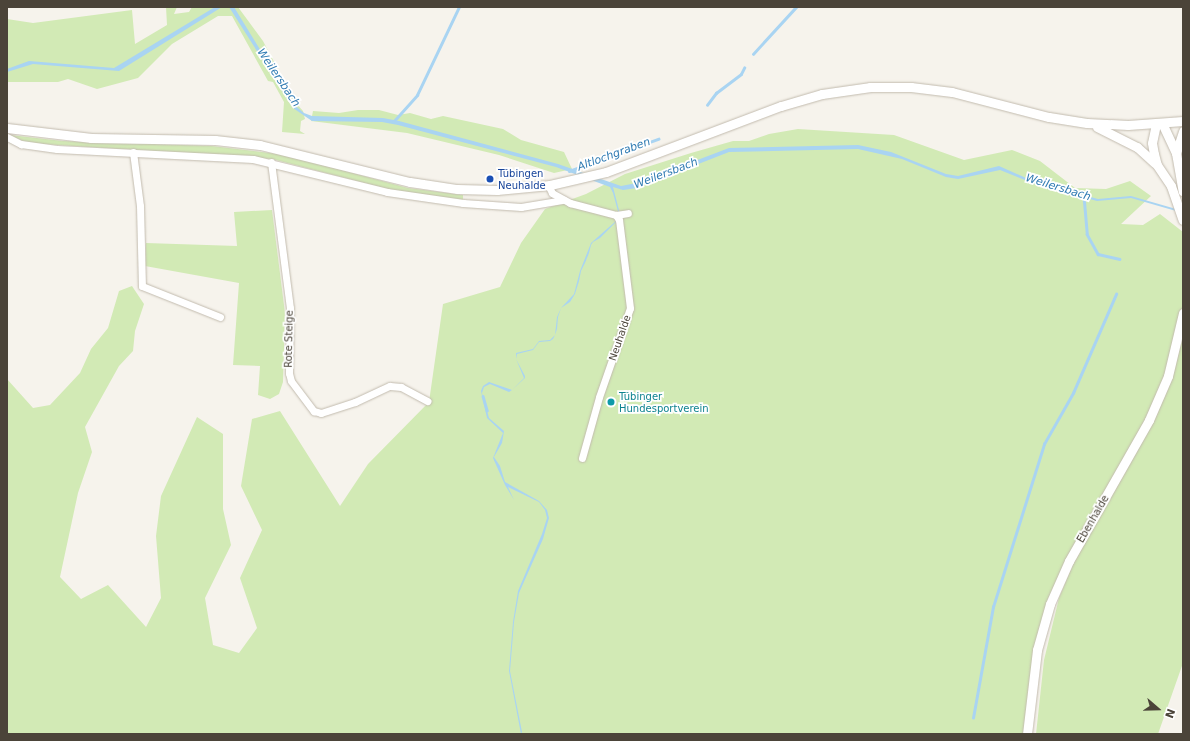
<!DOCTYPE html>
<html>
<head>
<meta charset="utf-8">
<style>
	body { margin:0 }
	#map { position:relative; width:1190px; height:741px; overflow:hidden; background:#f6f3ec; font-family:"DejaVu Sans",sans-serif }
	div>[style] { position:absolute }
	.green>* { inset:0; background:#d2eab5 }
	.water>* { inset:0; background:#a9d4f2 }
	.stream>* { height:2.5px; margin:-1.25px; padding:0 1.25px; transform-origin:1.25px; border-radius:1.25px; background:#a9d4f2 }
	.roads { filter:drop-shadow(0 0 1px #c2bbae) drop-shadow(0 0 1px #c2bbae) }
	.minor>* { height:7px; margin:-3.5px; padding:0 3.5px; transform-origin:3.5px; border-radius:3.5px; background:#fff }
	.tertiary>* { height:9px; margin:-4.5px; padding:0 4.5px; transform-origin:4.5px; border-radius:4.5px; background:#fff }
	.dots>* { width:11px; height:11px; translate:-50% -50%; box-sizing:border-box; border:2px solid #fff; border-radius:50% }
	span { translate:-50% -50%; white-space:nowrap; text-align:center; line-height:1.15; -webkit-text-stroke:3.5px #fff; paint-order:stroke }
	.transit-label { font-size:10px; color:#164399 }
	.left { translate:0 -50%; text-align:left }
	.street-label { font-size:10px; color:#4b4439 }
	.culture-label { font-size:10px; color:#0d838f }
	.water-label { font-size:11px; color:#2e7ab2; font-style:italic }
	.frame { position:absolute; inset:0; border:8px solid #4b4439; pointer-events:none }
	.north { position:absolute; left:1138px; top:689px; width:40px; height:40px; -webkit-text-stroke:3px #fff; paint-order:stroke; rotate:110deg; font-size:11px; font-weight:700; line-height:16px; text-align:center; color:#4b4439 }
	.north::after { content:''; display:block; margin:auto; width:14px; height:18px; background:#4b4439; clip-path:polygon(50% 0,100% 100%,50% 72%,0 100%) }
</style>
</head>
<body>
<div id="map">
	<div class="green">
		<i style="clip-path:polygon(166px 7px,177px 7px,174px 14px,189px 12px,192px 7px,238px 7px,263px 41px,295px 102px,303px 111px,305px 119px,301px 121px,300px 131px,305px 134px,282px 132px,284px 102px,273px 82px,268px 81px,232px 16px,218px 16px,172px 44px,138px 78px,97px 89px,68px 79px,58px 82px,7px 82px,7px 19px,33px 23px,132px 10px,135px 44px,167px 25px)"></i>
		<i style="clip-path:polygon(358px 110px,379px 110px,398px 115px,410px 113px,431px 119px,443px 116px,503px 129px,521px 140px,564px 152px,572px 169px,554px 173px,499px 155px,407px 133px,311px 121px,313px 111px,339px 113px)"></i>
		<i style="clip-path:polygon(798px 129px,894px 135px,964px 160px,1012px 150px,1040px 161px,1075px 188px,1106px 189px,1130px 181px,1151px 196px,1121px 224px,1143px 225px,1160px 214px,1183px 232px,1183px 313px,1168px 376px,1091px 521px,1045px 618px,1027px 734px,7px 734px,7px 379px,33px 408px,50px 405px,80px 373px,91px 349px,108px 328px,119px 291px,132px 286px,144px 304px,135px 331px,133px 351px,119px 366px,85px 427px,92px 452px,78px 493px,60px 577px,81px 599px,108px 585px,146px 627px,161px 598px,156px 536px,161px 496px,197px 417px,223px 434px,223px 509px,231px 545px,205px 598px,213px 645px,239px 653px,257px 628px,240px 578px,262px 530px,241px 486px,252px 419px,280px 411px,340px 506px,368px 464px,429px 402px,443px 304px,500px 287px,521px 243px,545px 209px,586px 194px,625px 174px,691px 153px,733px 141px,749px 141px,769px 134px)"></i>
		<i style="clip-path:polygon(10px 135px,63px 141px,212px 146px,286px 155px,408px 188px,463px 195px,463px 201px,403px 193px,272px 159px,27px 143px)"></i>
		<i style="clip-path:polygon(272px 210px,285px 313px,283px 382px,279px 394px,270px 399px,258px 395px,260px 366px,233px 365px,239px 283px,145px 266px,146px 243px,237px 246px,234px 212px)"></i>
		<i style="clip-path:polygon(1183px 338px,1183px 663px,1158px 734px,1036px 734px,1044px 660px,1059px 598px,1082px 542px,1171px 379px)"></i>
	</div>
	<div class="water">
		<i style="clip-path:polygon(215px 7px,222px 7px,119px 71px,33px 64px,7px 72px,7px 69px,29px 61px,114px 68px)"></i>
		<i style="clip-path:polygon(229px 7px,234px 7px,294px 105px,304px 113px,312px 116px,383px 118px,399px 121px,558px 164px,621px 186px,637px 183px,729px 148px,858px 145px,891px 152px,946px 174px,958px 176px,999px 166px,1033px 181px,1080px 194px,1098px 199px,1131px 196px,1183px 211px,1183px 213px,1131px 198px,1097px 201px,1035px 184px,1000px 170px,958px 179px,946px 177px,902px 159px,858px 149px,729px 152px,637px 188px,623px 190px,613px 187px,620px 214px,617px 221px,600px 238px,593px 242px,591px 245px,589px 253px,585px 263px,581px 271px,579px 281px,575px 294px,570px 302px,561px 308px,558px 317px,557px 329px,555px 335px,553px 339px,550px 341px,539px 342px,533px 350px,517px 354px,516px 359px,525px 376px,525px 378px,512px 390px,509px 392px,490px 384px,484px 387px,482px 393px,489px 418px,504px 431px,502px 443px,494px 457px,500px 466px,505px 482px,539px 501px,547px 510px,549px 518px,543px 539px,519px 593px,514px 622px,510px 671px,522px 732px,521px 734px,509px 671px,513px 622px,518px 591px,542px 534px,547px 518px,545px 510px,539px 502px,508px 487px,514px 500px,505px 485px,493px 458px,503px 433px,487px 418px,481px 391px,483px 386px,489px 382px,512px 390px,524px 378px,516px 359px,516px 353px,533px 349px,539px 341px,550px 340px,555px 335px,557px 317px,561px 308px,574px 294px,580px 271px,591px 243px,616px 221px,619px 215px,613px 193px,610px 187px,556px 167px,398px 125px,382px 122px,312px 121px,293px 108px)"></i>
	</div>
	<div class="stream">
		<i style="left:753px;top:54px;width:64px;rotate:-47.5deg"></i>
		<i style="left:707px;top:105px;width:15px;rotate:-53deg"></i>
		<i style="left:716px;top:93px;width:31px;rotate:-37deg"></i>
		<i style="left:741px;top:74px;width:7px;rotate:-63deg"></i>
		<i style="left:393px;top:122px;width:36px;rotate:-48deg"></i>
		<i style="left:417px;top:95px;width:98px;rotate:-64.5deg"></i>
		<i style="left:569px;top:171px;width:95px;rotate:-19.8deg"></i>
		<i style="left:1084px;top:196px;width:38px;rotate:85deg"></i>
		<i style="left:1087px;top:234px;width:23px;rotate:61deg"></i>
		<i style="left:1098px;top:254px;width:22px;rotate:13deg"></i>
		<i style="left:483px;top:396px;width:15px;rotate:74deg"></i>
		<i style="left:973px;top:718px;width:113px;rotate:-79.8deg"></i>
		<i style="left:993px;top:607px;width:171px;rotate:-72.6deg"></i>
		<i style="left:1044px;top:444px;width:59px;rotate:-60.4deg"></i>
		<i style="left:1073px;top:393px;width:108px;rotate:-66.5deg"></i>
	</div>
	<div class="roads">
		<div class="minor">
			<i style="left:7px;top:137px;width:16px;rotate:27deg"></i>
			<i style="left:21px;top:144px;width:36px;rotate:8deg"></i>
			<i style="left:57px;top:149px;width:196px;rotate:2.9deg"></i>
			<i style="left:253px;top:159px;width:138px;rotate:13.8deg"></i>
			<i style="left:387px;top:192px;width:77px;rotate:8.2deg"></i>
			<i style="left:463px;top:203px;width:58px;rotate:3.9deg"></i>
			<i style="left:521px;top:207px;width:43px;rotate:-9.5deg"></i>
			<i style="left:133px;top:152px;width:54px;rotate:82.6deg"></i>
			<i style="left:140px;top:206px;width:80px;rotate:88.6deg"></i>
			<i style="left:142px;top:286px;width:84px;rotate:21.7deg"></i>
			<i style="left:271px;top:162px;width:147px;rotate:82.6deg"></i>
			<i style="left:290px;top:308px;width:65px;rotate:90.9deg"></i>
			<i style="left:289px;top:373px;width:8px;rotate:76deg"></i>
			<i style="left:291px;top:381px;width:38px;rotate:53deg"></i>
			<i style="left:314px;top:411px;width:7px;rotate:16deg"></i>
			<i style="left:321px;top:413px;width:36px;rotate:-18deg"></i>
			<i style="left:355px;top:402px;width:38px;rotate:-25deg"></i>
			<i style="left:390px;top:386px;width:11px;rotate:5deg"></i>
			<i style="left:401px;top:387px;width:30px;rotate:28deg"></i>
			<i style="left:548px;top:185px;width:9px;rotate:63deg"></i>
			<i style="left:552px;top:193px;width:21px;rotate:29deg"></i>
			<i style="left:570px;top:203px;width:48px;rotate:14.6deg"></i>
			<i style="left:616px;top:215px;width:12px;rotate:-9deg"></i>
			<i style="left:582px;top:458px;width:63px;rotate:-74.4deg"></i>
			<i style="left:599px;top:397px;width:94px;rotate:-70.8deg"></i>
			<i style="left:630px;top:308px;width:89px;rotate:-97.1deg"></i>
			<i style="left:619px;top:220px;width:6px;rotate:-121deg"></i>
		</div>
		<div class="tertiary">
			<i style="left:1162px;top:123px;width:33px;rotate:65deg"></i>
			<i style="left:1176px;top:153px;width:39px;rotate:80deg"></i>
			<i style="left:1156px;top:124px;width:19px;rotate:102deg"></i>
			<i style="left:1152px;top:143px;width:11px;rotate:80deg"></i>
			<i style="left:1154px;top:154px;width:11px;rotate:75deg"></i>
			<i style="left:1157px;top:165px;width:25px;rotate:56deg"></i>
			<i style="left:1171px;top:186px;width:36px;rotate:71deg"></i>
			<i style="left:1097px;top:127px;width:45px;rotate:26.6deg"></i>
			<i style="left:1137px;top:147px;width:24px;rotate:42deg"></i>
			<i style="left:7px;top:128px;width:85px;rotate:6.8deg"></i>
			<i style="left:91px;top:138px;width:124px;rotate:0.9deg"></i>
			<i style="left:215px;top:140px;width:45px;rotate:6.3deg"></i>
			<i style="left:260px;top:145px;width:154px;rotate:13.9deg"></i>
			<i style="left:410px;top:182px;width:48px;rotate:8.5deg"></i>
			<i style="left:457px;top:189px;width:40px;rotate:1.4deg"></i>
			<i style="left:497px;top:190px;width:53px;rotate:-5.4deg"></i>
			<i style="left:550px;top:185px;width:57px;rotate:-13.1deg"></i>
			<i style="left:606px;top:172px;width:187px;rotate:-20.7deg"></i>
			<i style="left:781px;top:106px;width:43px;rotate:-16.3deg"></i>
			<i style="left:822px;top:94px;width:49px;rotate:-8.3deg"></i>
			<i style="left:870px;top:87px;width:41px"></i>
			<i style="left:911px;top:87px;width:41px;rotate:7deg"></i>
			<i style="left:952px;top:92px;width:100px;rotate:14.5deg"></i>
			<i style="left:1049px;top:117px;width:38px;rotate:9deg"></i>
			<i style="left:1087px;top:123px;width:41px;rotate:2.8deg"></i>
			<i style="left:1128px;top:125px;width:55px;rotate:-4.2deg"></i>
			<i style="left:1176px;top:153px;width:23px;rotate:-72deg"></i>
			<i style="left:1027px;top:734px;width:85px;rotate:-83.2deg"></i>
			<i style="left:1037px;top:650px;width:48px;rotate:-74.2deg"></i>
			<i style="left:1050px;top:604px;width:47px;rotate:-66.2deg"></i>
			<i style="left:1069px;top:561px;width:162px;rotate:-60.4deg"></i>
			<i style="left:1149px;top:420px;width:48px;rotate:-66.6deg"></i>
			<i style="left:1168px;top:376px;width:65px;rotate:-76.6deg"></i>
		</div>
	</div>
	<div class="dots">
		<i style="left:490px;top:179px;background:#1a4fb4"></i>
		<i style="left:611px;top:402px;background:#0f9aa8"></i>
	</div>
	<div class="transit-label">
		<span class="left" style="left:498px;top:179px">Tübingen<br>Neuhalde</span>
	</div>
	<div class="street-label">
		<span style="left:620px;top:338px;rotate:-71deg">Neuhalde</span>
		<span style="left:289px;top:339px;rotate:-89deg">Rote Steige</span>
		<span style="left:1093px;top:519px;rotate:-60deg">Ebenhalde</span>
	</div>
	<div class="culture-label">
		<span class="left" style="left:619px;top:402px">Tübinger<br>Hundesportverein</span>
	</div>
	<div class="water-label">
		<span style="left:278px;top:78px;rotate:56deg">Weilersbach</span>
		<span style="left:614px;top:155px;rotate:-20deg">Altlochgraben</span>
		<span style="left:666px;top:174px;rotate:-21deg">Weilersbach</span>
		<span style="left:1058px;top:188px;rotate:17deg">Weilersbach</span>
	</div>
	<div class="frame"></div>
	<div class="north">N</div>
</div>
</body>
</html>
